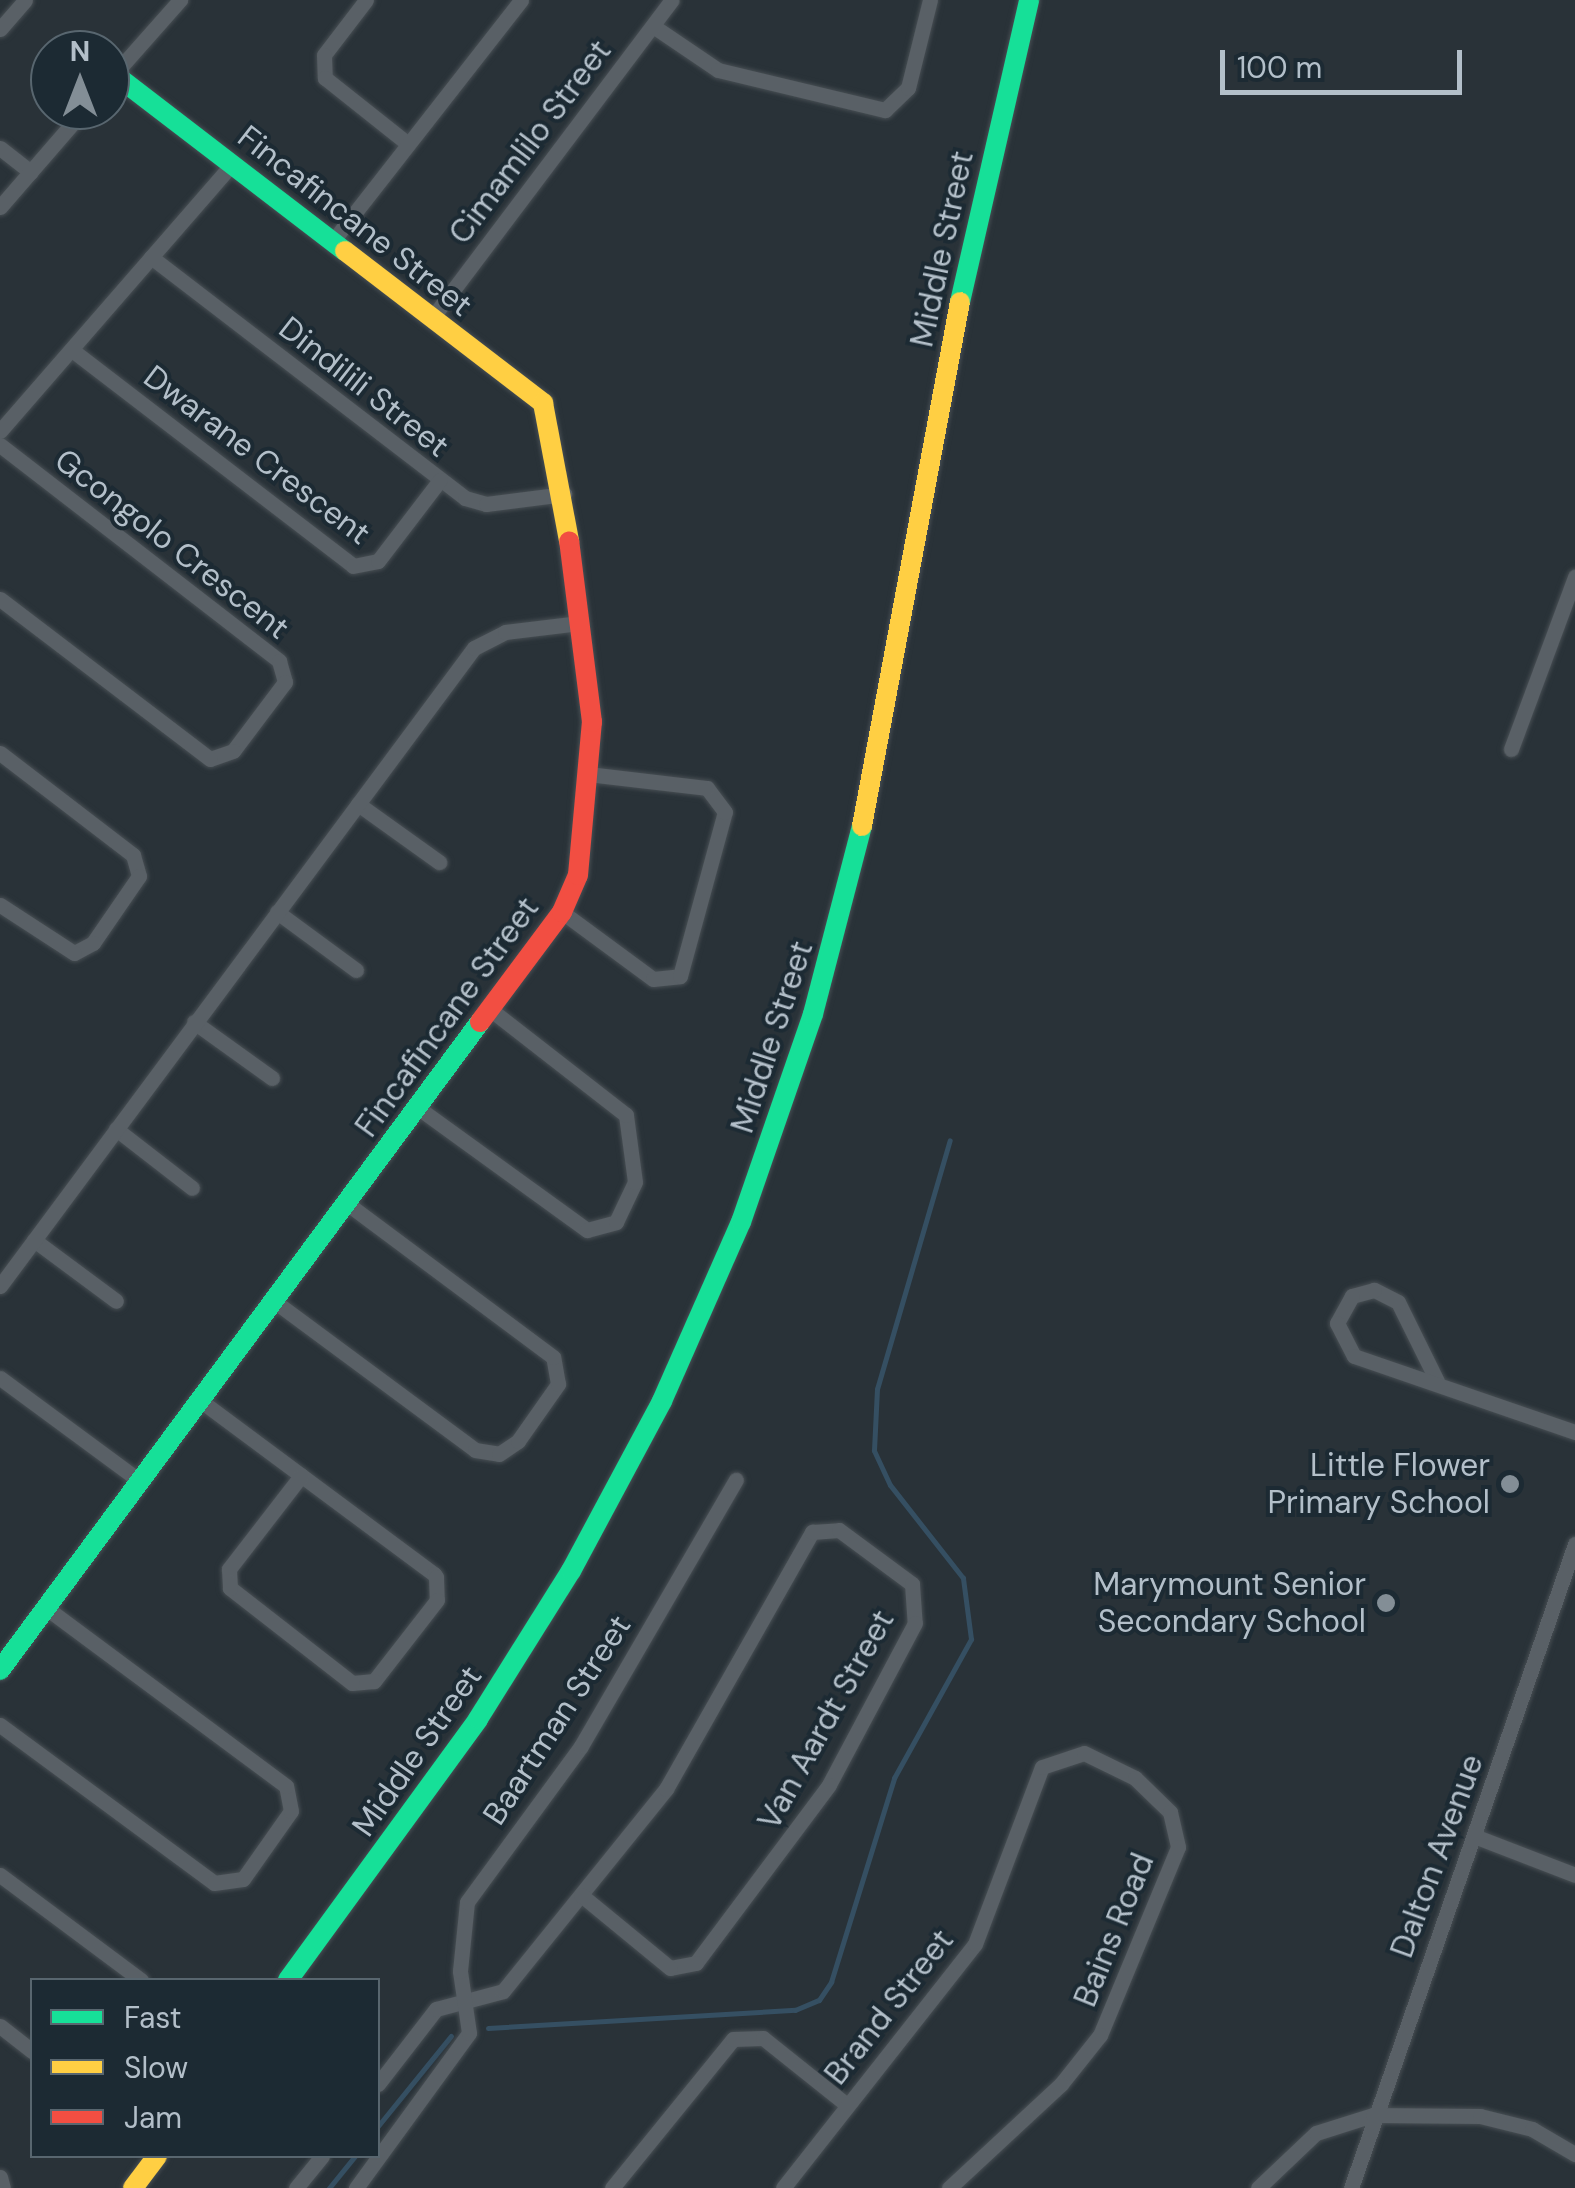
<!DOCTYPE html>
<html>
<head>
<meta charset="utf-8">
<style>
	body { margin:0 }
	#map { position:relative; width:1575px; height:2188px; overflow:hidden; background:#293238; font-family:"DM Sans",sans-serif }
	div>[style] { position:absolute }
	.stream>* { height:5px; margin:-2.5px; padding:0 2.5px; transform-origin:2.5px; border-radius:2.5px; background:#354f62 }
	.roads { filter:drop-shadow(0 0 2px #474e53) drop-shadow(0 0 2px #474e53) }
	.street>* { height:15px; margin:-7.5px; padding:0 7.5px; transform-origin:7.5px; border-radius:7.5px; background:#596066 }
	.fast>* { height:20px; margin:-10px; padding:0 10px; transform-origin:10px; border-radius:10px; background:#16e098 }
	.slow>* { height:20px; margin:-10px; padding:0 10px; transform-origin:10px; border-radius:10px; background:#ffcf43 }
	.jam>* { height:20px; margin:-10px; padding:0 10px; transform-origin:10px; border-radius:10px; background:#f24e42 }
	.dots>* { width:28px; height:28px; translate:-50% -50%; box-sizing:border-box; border:5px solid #1c2a33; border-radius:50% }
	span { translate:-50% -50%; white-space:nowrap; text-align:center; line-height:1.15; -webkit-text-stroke:8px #1c2a33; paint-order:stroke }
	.street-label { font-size:32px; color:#b3bfc9 }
	.poi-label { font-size:32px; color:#b3bfc9 }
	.right { translate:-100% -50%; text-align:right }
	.legend { position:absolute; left:30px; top:1978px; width:350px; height:180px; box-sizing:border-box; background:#1c2a33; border:2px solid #58666f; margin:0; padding:12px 18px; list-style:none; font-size:30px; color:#b3bfc9 }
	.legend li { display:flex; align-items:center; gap:20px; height:50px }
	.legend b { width:50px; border:2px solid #58666f }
	.north { position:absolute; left:30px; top:30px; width:100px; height:100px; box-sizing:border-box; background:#1c2a33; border:2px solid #58666f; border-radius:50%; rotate:0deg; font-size:28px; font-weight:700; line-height:40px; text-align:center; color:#b3bfc9 }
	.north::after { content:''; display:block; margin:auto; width:35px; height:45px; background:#838e96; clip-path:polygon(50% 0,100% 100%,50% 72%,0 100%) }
	.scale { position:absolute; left:1220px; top:50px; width:242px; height:45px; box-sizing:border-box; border:5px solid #b3bfc9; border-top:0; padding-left:12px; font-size:30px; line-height:35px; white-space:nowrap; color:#b3bfc9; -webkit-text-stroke:8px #1c2a33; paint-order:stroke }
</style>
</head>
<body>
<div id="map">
	<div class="stream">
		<i style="left:488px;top:2028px;width:308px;rotate:-3.4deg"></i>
		<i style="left:795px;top:2010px;width:26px;rotate:-23deg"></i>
		<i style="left:819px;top:2000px;width:22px;rotate:-56deg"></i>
		<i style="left:831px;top:1982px;width:214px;rotate:-72.8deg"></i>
		<i style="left:894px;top:1778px;width:159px;rotate:-61deg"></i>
		<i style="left:971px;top:1639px;width:62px;rotate:-97.5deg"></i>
		<i style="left:963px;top:1578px;width:118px;rotate:-128.1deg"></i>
		<i style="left:890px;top:1485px;width:38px;rotate:-115deg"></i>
		<i style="left:874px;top:1450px;width:61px;rotate:-87.2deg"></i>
		<i style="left:877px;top:1389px;width:259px;rotate:-73.7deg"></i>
		<i style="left:378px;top:2126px;width:116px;rotate:-51deg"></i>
		<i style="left:329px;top:2188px;width:41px;rotate:-50.9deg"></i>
	</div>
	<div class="roads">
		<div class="street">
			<i style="left:366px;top:0;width:69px;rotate:127.4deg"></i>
			<i style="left:324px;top:55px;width:23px;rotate:88deg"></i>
			<i style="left:325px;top:78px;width:106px;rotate:38.5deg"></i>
			<i style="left:653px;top:26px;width:78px;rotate:34.1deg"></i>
			<i style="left:718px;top:70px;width:172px;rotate:13.5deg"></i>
			<i style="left:885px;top:110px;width:32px;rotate:-44deg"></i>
			<i style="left:908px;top:88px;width:91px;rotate:-76deg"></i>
			<i style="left:0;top:29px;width:38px;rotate:-49deg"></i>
			<i style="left:110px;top:79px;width:106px;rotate:-48.5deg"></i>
			<i style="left:0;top:148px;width:39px;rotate:38deg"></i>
			<i style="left:0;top:207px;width:128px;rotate:-49.1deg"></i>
			<i style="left:332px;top:242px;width:307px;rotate:-52deg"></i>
			<i style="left:151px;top:257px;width:396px;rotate:37.5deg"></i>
			<i style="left:465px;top:498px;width:22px;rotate:16deg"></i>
			<i style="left:486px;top:504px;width:79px;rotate:-7.3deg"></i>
			<i style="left:432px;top:318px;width:398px;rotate:-53deg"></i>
			<i style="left:72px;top:350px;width:354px;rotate:37.5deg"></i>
			<i style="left:353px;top:566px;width:25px;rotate:-11deg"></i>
			<i style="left:378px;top:561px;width:102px;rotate:-52.6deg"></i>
			<i style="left:0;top:431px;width:354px;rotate:-49deg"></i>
			<i style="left:0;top:445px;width:353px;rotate:37.7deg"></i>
			<i style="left:279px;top:661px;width:22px;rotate:74deg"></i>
			<i style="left:285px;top:682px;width:86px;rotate:127deg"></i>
			<i style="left:233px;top:751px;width:24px;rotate:161deg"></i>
			<i style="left:210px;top:759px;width:264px;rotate:-142.7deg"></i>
			<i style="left:1511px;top:749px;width:184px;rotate:-69.6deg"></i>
			<i style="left:0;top:753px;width:168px;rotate:37.5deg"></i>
			<i style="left:133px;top:855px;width:22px;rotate:74deg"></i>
			<i style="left:139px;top:876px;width:81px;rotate:124.5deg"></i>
			<i style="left:93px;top:943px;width:21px;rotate:152deg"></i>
			<i style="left:74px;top:953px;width:88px;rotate:-147deg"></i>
			<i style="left:358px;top:804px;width:100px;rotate:35.6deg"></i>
			<i style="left:277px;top:912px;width:98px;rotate:36.3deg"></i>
			<i style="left:562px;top:912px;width:113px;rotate:36.4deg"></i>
			<i style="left:653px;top:979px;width:27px;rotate:-6deg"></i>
			<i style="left:680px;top:976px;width:170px;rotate:-74.7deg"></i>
			<i style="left:725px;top:812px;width:30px;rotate:-127deg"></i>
			<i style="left:707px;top:788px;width:121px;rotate:-173.3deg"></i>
			<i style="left:194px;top:1022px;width:96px;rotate:35.7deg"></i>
			<i style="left:417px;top:1107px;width:210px;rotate:35.9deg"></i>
			<i style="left:587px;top:1230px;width:30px;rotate:-15deg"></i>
			<i style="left:616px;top:1222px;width:44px;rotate:-64.6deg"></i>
			<i style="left:635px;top:1182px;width:68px;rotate:-97.7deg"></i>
			<i style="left:626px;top:1115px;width:171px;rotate:-142.1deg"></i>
			<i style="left:116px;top:1129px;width:96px;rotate:37.8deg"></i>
			<i style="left:34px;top:1240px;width:102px;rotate:36.6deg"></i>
			<i style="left:0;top:1286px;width:795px;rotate:-53.39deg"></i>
			<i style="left:474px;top:648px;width:35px;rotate:-27deg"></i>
			<i style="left:505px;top:632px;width:75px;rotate:-6.9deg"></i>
			<i style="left:274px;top:1301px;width:250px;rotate:36.5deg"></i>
			<i style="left:475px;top:1450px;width:24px;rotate:9deg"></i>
			<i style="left:499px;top:1454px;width:23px;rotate:-34deg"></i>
			<i style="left:518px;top:1441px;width:70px;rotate:-54.9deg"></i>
			<i style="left:558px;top:1384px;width:27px;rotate:-100deg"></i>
			<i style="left:553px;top:1357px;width:256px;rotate:-143.3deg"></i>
			<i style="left:0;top:1378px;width:175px;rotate:36.4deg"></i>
			<i style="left:1437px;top:1381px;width:88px;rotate:-116.3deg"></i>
			<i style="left:1398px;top:1302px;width:27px;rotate:-153deg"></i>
			<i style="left:1374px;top:1290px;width:23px;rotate:165deg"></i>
			<i style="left:1352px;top:1296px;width:31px;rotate:119deg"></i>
			<i style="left:1337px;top:1323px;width:37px;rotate:63deg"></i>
			<i style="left:1354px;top:1356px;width:234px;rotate:19deg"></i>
			<i style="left:201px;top:1401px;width:290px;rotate:36.6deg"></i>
			<i style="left:434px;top:1574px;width:4px;rotate:56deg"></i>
			<i style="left:436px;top:1577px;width:23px;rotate:88deg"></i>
			<i style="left:437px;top:1600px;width:103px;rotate:127.9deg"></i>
			<i style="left:374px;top:1681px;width:22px;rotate:175deg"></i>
			<i style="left:352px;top:1683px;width:155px;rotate:-142.1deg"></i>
			<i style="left:230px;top:1588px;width:19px;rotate:-93deg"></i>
			<i style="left:229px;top:1569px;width:118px;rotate:-52.3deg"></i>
			<i style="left:0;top:1725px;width:266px;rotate:36.4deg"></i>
			<i style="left:214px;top:1883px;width:29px;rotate:-8deg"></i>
			<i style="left:243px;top:1879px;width:83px;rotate:-54.8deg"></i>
			<i style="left:291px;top:1811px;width:25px;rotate:-101deg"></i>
			<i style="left:286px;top:1786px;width:300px;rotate:-143.4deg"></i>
			<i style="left:1474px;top:1836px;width:108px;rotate:21.1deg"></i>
			<i style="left:0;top:1875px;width:176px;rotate:36.7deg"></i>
			<i style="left:0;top:2026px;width:41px;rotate:38deg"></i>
			<i style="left:378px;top:2084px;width:95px;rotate:-52.3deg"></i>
			<i style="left:436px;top:2009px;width:69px;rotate:-15deg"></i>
			<i style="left:503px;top:1991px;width:260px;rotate:-51.1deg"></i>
			<i style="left:666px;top:1789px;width:296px;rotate:-60.4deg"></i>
			<i style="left:812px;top:1532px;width:27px;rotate:-4deg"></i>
			<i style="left:839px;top:1530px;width:91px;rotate:36.5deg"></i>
			<i style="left:912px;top:1584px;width:39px;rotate:86deg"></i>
			<i style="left:915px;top:1623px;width:183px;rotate:118deg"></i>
			<i style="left:829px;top:1785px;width:222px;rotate:126.8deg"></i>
			<i style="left:696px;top:1963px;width:26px;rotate:169deg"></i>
			<i style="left:670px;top:1968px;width:115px;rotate:-140.6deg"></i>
			<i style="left:0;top:2177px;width:11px;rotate:75deg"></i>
			<i style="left:296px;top:2188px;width:41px;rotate:-50.9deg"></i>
			<i style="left:356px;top:2188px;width:192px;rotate:-53.9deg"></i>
			<i style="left:469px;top:2033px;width:63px;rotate:-98.3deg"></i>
			<i style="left:460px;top:1971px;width:69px;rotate:-84.2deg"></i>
			<i style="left:467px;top:1902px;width:193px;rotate:-53.8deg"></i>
			<i style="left:581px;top:1746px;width:308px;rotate:-59.8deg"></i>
			<i style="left:612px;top:2188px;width:192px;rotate:-50.9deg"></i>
			<i style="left:733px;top:2039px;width:30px;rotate:-2deg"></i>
			<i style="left:763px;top:2038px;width:107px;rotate:38.6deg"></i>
			<i style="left:783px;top:2188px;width:310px;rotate:-51.8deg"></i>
			<i style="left:975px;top:1944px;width:189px;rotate:-69.3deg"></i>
			<i style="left:1042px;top:1767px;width:44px;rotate:-18.4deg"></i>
			<i style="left:1084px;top:1753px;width:57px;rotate:26.1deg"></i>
			<i style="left:1135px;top:1778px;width:49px;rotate:44.2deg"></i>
			<i style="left:1170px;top:1812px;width:36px;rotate:77deg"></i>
			<i style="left:1178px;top:1847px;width:204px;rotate:112.5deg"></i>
			<i style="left:1100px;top:2035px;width:63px;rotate:128.5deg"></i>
			<i style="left:1061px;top:2084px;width:153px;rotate:137.1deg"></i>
			<i style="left:1258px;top:2188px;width:80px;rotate:-43.5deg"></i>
			<i style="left:1316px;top:2133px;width:60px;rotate:-17.5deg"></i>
			<i style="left:1373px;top:2115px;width:107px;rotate:0.5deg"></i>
			<i style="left:1480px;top:2116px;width:54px;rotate:14deg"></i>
			<i style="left:1532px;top:2129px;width:50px;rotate:30.2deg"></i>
			<i style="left:1351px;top:2188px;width:682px;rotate:-70.82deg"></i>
		</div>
		<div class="fast">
			<i style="left:114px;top:74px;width:291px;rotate:37.5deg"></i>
			<i style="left:960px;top:302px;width:310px;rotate:-77.1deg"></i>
			<i style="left:0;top:1670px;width:806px;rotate:-53.47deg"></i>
			<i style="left:288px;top:1980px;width:323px;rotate:-53.9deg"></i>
			<i style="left:478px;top:1719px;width:175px;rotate:-57.9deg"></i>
			<i style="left:571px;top:1571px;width:193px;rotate:-61.8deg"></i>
			<i style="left:662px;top:1401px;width:196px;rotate:-66.2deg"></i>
			<i style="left:741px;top:1222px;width:220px;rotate:-70.9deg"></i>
			<i style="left:813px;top:1014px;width:194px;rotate:-75.4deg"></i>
		</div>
		<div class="slow">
			<i style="left:345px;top:251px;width:250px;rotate:37.5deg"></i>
			<i style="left:543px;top:403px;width:140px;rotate:79.3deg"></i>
			<i style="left:862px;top:826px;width:533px;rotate:-79.41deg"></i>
			<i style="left:133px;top:2188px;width:40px;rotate:-53deg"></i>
		</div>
		<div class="jam">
			<i style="left:480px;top:1022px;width:137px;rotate:-53.3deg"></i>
			<i style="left:562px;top:912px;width:40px;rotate:-66.6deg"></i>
			<i style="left:578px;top:875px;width:154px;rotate:-84.8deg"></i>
			<i style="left:592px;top:722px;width:182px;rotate:-97.2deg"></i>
		</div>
	</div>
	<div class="dots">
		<i style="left:1510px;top:1484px;background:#838e96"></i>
		<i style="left:1386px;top:1603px;background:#838e96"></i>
	</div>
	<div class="street-label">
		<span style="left:530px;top:142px;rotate:-53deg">Cimamlilo Street</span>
		<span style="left:355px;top:221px;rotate:38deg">Fincafincane Street</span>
		<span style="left:942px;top:249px;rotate:-78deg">Middle Street</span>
		<span style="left:364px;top:387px;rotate:38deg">Dindilili Street</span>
		<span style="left:257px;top:455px;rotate:37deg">Dwarane Crescent</span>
		<span style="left:172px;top:544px;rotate:38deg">Gcongolo Crescent</span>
		<span style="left:447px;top:1017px;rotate:-54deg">Fincafincane Street</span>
		<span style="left:772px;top:1037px;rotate:-72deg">Middle Street</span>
		<span style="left:557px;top:1720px;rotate:-57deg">Baartman Street</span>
		<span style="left:826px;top:1720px;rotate:-61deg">Van Aardt Street</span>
		<span style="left:417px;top:1751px;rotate:-55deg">Middle Street</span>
		<span style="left:1437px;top:1856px;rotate:-70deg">Dalton Avenue</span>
		<span style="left:1114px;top:1930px;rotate:-68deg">Bains Road</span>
		<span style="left:889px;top:2007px;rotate:-52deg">Brand Street</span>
	</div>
	<div class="poi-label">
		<span class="right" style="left:1490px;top:1484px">Little Flower<br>Primary School</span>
		<span class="right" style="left:1366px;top:1603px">Marymount Senior<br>Secondary School</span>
	</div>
	<ul class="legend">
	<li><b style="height:12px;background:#16e098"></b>Fast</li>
	<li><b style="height:12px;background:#ffcf43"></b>Slow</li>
	<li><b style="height:12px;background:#f24e42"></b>Jam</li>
	</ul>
	<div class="north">N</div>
	<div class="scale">100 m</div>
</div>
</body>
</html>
